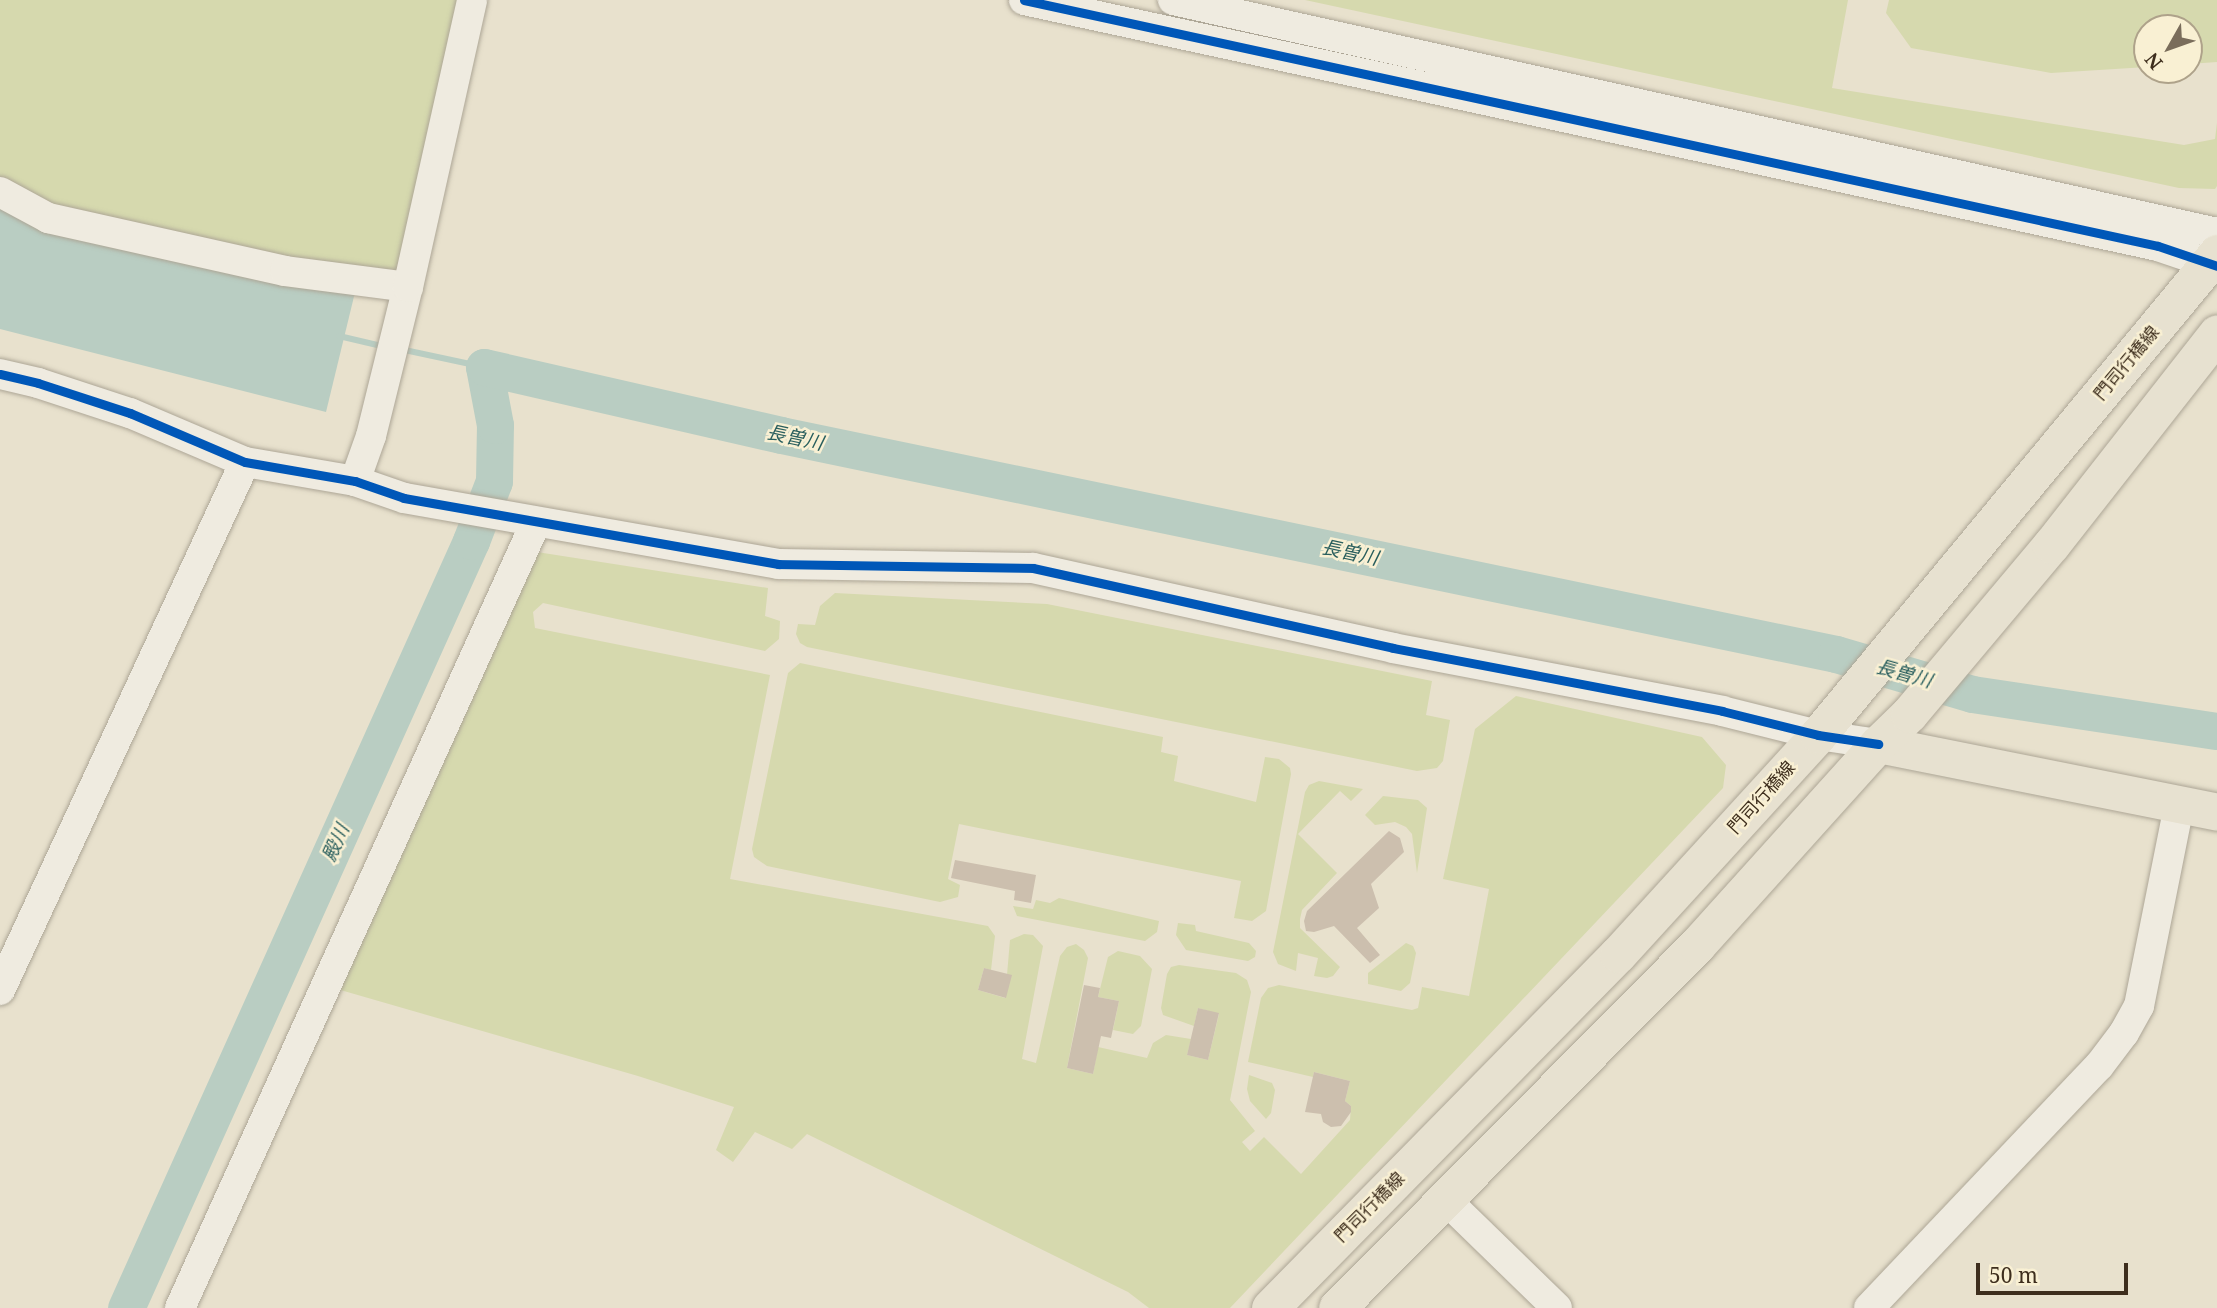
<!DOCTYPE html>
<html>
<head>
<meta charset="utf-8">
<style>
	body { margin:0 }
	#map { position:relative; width:2217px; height:1308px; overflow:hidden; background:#e8e1cd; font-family:"Noto Serif","Noto Sans JP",serif }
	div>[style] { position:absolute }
	.green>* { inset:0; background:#d6d9ae }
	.water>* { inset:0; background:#b9cdc2 }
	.stream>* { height:6px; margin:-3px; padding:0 3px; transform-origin:3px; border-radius:3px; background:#b9cdc2 }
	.river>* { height:37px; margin:-18.5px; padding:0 18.5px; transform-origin:18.5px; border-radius:18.5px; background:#b9cdc2 }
	.building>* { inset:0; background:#ccbfae }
	.roads { filter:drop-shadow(0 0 2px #ada696) drop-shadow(0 0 2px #ada696) }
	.minor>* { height:30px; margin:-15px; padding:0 15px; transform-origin:15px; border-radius:15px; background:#efebe0 }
	.major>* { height:37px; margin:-18.5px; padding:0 18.5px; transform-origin:18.5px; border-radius:18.5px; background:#e7e1d0 }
	.cycleway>* { height:9px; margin:-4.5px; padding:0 4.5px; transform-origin:4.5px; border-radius:4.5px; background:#0057b8 }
	span { translate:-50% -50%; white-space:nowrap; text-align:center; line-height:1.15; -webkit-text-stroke:5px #f9f0d3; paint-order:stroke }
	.street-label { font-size:18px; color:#3e2e1d }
	.water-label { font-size:19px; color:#2a5f5e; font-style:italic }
	.north { position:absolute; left:2133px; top:14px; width:70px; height:70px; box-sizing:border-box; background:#f9f0d3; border:2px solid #aea28a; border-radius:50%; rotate:230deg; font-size:19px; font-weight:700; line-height:28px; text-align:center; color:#3e2e1d }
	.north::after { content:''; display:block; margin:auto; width:24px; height:32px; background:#7a6d5b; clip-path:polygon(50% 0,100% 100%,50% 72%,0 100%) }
	.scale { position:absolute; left:1976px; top:1263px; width:152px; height:32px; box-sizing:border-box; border:4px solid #3e2e1d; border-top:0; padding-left:9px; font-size:21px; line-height:24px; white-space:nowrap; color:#3e2e1d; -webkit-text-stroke:5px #f9f0d3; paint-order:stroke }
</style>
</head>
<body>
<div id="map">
	<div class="green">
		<i style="clip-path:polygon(0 0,472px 0,408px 287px,0 192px)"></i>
		<i style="clip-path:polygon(1305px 0,1848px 0,1832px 88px,2184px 145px,2215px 139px,2217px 123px,2217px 186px,2215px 189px,2179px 188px)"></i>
		<i style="clip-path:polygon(1889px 0,2217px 0,2217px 62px,2189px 64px,2189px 28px,2147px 28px,2147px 67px,2051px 73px,1911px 48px,1886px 13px)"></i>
		<i style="clip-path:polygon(537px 552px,768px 588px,765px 616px,780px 621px,779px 639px,765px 651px,543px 603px,533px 612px,535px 628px,770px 675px,730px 879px,988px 926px,995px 936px,991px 970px,984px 968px,978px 990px,1005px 998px,1010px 940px,1024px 934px,1033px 935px,1043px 946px,1022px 1059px,1036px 1063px,1060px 956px,1067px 947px,1076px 944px,1084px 950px,1088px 958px,1067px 1068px,1093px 1074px,1098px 1047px,1147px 1058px,1153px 1043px,1166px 1035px,1191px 1039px,1187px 1055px,1208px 1060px,1219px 1014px,1198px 1008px,1194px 1026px,1163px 1015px,1161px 1008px,1167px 974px,1171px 967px,1179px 965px,1236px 973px,1247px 980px,1251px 992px,1230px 1100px,1255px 1131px,1242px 1142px,1250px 1151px,1264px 1137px,1301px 1174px,1350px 1120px,1351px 1106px,1345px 1101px,1350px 1081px,1314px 1072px,1313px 1077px,1248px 1062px,1261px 998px,1268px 988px,1279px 985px,1412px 1010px,1418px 1008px,1422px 987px,1469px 996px,1489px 889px,1443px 879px,1475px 729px,1516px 696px,1702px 737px,1726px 765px,1723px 788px,1230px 1308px,1149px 1308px,1128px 1292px,807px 1134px,792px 1149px,755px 1132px,733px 1162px,716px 1150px,734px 1107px,638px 1076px,337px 989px)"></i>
		<i style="clip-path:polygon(835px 593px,1047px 604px,1432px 681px,1426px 715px,1450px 720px,1443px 761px,1437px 768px,1417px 771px,807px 647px,800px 643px,796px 634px,798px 624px,815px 625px,820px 606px)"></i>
		<i style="clip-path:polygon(800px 663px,1163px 737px,1161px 752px,1178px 756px,1174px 781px,1256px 802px,1265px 757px,1279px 759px,1290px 768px,1291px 774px,1266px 911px,1252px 921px,1234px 918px,1241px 881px,959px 824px,948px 879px,960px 885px,958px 897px,940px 902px,767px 866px,754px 857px,752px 849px,788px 673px)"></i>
		<i style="clip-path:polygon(1319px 781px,1363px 789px,1351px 801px,1340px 791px,1298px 834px,1337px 873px,1302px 910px,1300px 919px,1300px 928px,1340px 967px,1333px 976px,1327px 978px,1314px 976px,1318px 958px,1298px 953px,1296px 971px,1278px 964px,1273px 952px,1305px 792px,1309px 785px)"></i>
		<i style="clip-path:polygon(1383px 796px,1418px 800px,1427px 808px,1417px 873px,1412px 834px,1406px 827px,1395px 822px,1375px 825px,1365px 815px)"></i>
		<i style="clip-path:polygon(1059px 898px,1159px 921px,1157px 932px,1145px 941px,1017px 916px,1013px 906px,1033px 909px,1036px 900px,1050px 903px)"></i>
		<i style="clip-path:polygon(1178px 923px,1195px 925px,1196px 931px,1249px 943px,1256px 951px,1255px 957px,1248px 961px,1186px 950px,1176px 935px)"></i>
		<i style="clip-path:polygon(1406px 943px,1413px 946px,1416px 953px,1410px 983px,1401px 991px,1368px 984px,1368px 973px)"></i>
		<i style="clip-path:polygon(1118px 951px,1140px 956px,1152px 969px,1141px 1026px,1133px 1034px,1113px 1030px,1119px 1001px,1098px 997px,1108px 957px)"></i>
		<i style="clip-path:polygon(1249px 1075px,1272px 1083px,1275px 1090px,1271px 1113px,1266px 1119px,1250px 1101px,1247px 1089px)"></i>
	</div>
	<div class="water">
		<i style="clip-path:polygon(0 192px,358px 280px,326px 412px,0 329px)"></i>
	</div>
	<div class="stream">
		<i style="left:339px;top:336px;width:48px;rotate:13.2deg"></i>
		<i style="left:400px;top:349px;width:86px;rotate:12.1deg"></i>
	</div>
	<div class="river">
		<i style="left:126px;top:1308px;width:841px;rotate:-65.78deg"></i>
		<i style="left:471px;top:541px;width:64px;rotate:-69deg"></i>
		<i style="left:494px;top:481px;width:56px;rotate:-89deg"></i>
		<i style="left:495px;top:425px;width:59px;rotate:-100.7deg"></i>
		<i style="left:484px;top:367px;width:305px;rotate:12.9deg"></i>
		<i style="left:781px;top:435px;width:1077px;rotate:11.73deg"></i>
		<i style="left:1836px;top:654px;width:142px;rotate:16.4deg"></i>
		<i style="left:1972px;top:694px;width:248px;rotate:8.6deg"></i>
	</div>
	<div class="building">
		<i style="clip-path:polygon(1389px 831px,1400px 838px,1404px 852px,1371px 884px,1379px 908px,1357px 928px,1380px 955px,1370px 963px,1334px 926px,1314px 932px,1306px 931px,1304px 921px,1307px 911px)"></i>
		<i style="clip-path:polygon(955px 860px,1036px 875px,1031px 903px,1014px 900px,1015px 891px,951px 878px)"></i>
		<i style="clip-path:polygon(984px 968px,1012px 975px,1006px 998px,978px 990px)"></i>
		<i style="clip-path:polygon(1084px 985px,1100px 988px,1098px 997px,1119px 1001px,1111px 1038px,1101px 1036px,1093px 1074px,1067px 1068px)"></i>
		<i style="clip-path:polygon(1198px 1008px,1219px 1013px,1208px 1060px,1187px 1055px)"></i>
		<i style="clip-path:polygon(1314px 1072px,1350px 1081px,1345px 1101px,1351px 1106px,1351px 1112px,1341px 1126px,1331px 1127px,1323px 1122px,1321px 1114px,1305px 1112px)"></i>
	</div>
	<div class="roads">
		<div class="minor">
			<i style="left:1024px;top:0;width:1160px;rotate:12.24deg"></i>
			<i style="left:2158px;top:246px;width:62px;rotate:18.7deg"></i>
			<i style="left:1173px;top:0;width:1070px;rotate:12.58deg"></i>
			<i style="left:0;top:192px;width:55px;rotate:28.4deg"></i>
			<i style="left:48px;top:218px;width:243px;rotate:12.6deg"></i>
			<i style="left:285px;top:271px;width:124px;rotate:7.4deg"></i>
			<i style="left:0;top:374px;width:39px;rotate:13deg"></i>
			<i style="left:38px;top:383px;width:97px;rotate:18.1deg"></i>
			<i style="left:130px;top:413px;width:125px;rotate:23.1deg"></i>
			<i style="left:245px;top:462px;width:112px;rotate:9.8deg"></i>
			<i style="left:355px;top:481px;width:52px;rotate:19.1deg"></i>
			<i style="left:404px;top:498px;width:380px;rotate:10deg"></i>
			<i style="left:778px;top:564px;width:255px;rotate:0.9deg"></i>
			<i style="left:1033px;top:568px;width:369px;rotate:12.5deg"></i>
			<i style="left:1393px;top:648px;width:335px;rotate:10.8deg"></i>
			<i style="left:1722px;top:711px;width:99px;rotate:14deg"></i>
			<i style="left:1818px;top:735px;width:61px;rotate:8.5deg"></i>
			<i style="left:355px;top:481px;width:48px;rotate:-70.4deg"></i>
			<i style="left:371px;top:436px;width:154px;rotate:-76.1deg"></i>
			<i style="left:408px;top:287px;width:294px;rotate:-77.4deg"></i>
			<i style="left:0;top:990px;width:582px;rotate:-65.11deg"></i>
			<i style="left:1445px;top:1199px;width:156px;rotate:44.2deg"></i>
			<i style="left:180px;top:1308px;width:863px;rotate:-65.63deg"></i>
			<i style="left:1869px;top:1308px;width:334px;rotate:-46.5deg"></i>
			<i style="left:2099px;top:1066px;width:41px;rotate:-52.9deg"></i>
			<i style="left:2124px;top:1033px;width:31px;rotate:-61deg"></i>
			<i style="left:2139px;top:1006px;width:205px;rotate:-78.7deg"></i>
		</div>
		<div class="major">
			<i style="left:1878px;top:744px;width:346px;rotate:11.3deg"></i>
			<i style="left:1270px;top:1308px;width:496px;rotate:-45.5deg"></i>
			<i style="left:1618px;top:954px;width:297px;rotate:-47.6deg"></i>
			<i style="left:1818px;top:735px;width:626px;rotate:-50.38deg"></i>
			<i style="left:1337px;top:1308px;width:511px;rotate:-45.24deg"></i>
			<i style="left:1697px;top:945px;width:270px;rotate:-48deg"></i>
			<i style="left:1878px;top:744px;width:43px;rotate:-44.1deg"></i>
			<i style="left:1909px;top:714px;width:221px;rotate:-50deg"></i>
			<i style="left:2051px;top:545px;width:269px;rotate:-51.9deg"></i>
		</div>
	</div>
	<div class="cycleway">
		<i style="left:1024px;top:0;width:1160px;rotate:12.24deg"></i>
		<i style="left:2158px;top:246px;width:62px;rotate:18.7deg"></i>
		<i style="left:0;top:374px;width:39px;rotate:13deg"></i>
		<i style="left:38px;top:383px;width:97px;rotate:18.1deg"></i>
		<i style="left:130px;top:413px;width:125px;rotate:23.1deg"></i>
		<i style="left:245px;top:462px;width:112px;rotate:9.8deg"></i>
		<i style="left:355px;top:481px;width:52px;rotate:19.1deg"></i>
		<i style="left:404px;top:498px;width:380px;rotate:10deg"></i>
		<i style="left:778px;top:564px;width:255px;rotate:0.9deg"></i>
		<i style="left:1033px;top:568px;width:369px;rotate:12.5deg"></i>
		<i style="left:1393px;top:648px;width:335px;rotate:10.8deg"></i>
		<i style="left:1722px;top:711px;width:99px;rotate:14deg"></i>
		<i style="left:1818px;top:735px;width:61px;rotate:8.5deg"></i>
	</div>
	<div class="street-label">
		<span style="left:2126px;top:363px;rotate:-50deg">門司行橋線</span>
		<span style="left:1761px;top:797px;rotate:-48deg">門司行橋線</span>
		<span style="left:1369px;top:1207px;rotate:-45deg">門司行橋線</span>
	</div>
	<div class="water-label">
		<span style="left:795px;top:438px;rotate:12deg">長曽川</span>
		<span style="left:1350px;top:553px;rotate:12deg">長曽川</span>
		<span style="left:1904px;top:674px;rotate:16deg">長曽川</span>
		<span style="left:336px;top:843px;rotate:-66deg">殿川</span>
	</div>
	<div class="north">N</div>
	<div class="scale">50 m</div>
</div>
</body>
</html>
